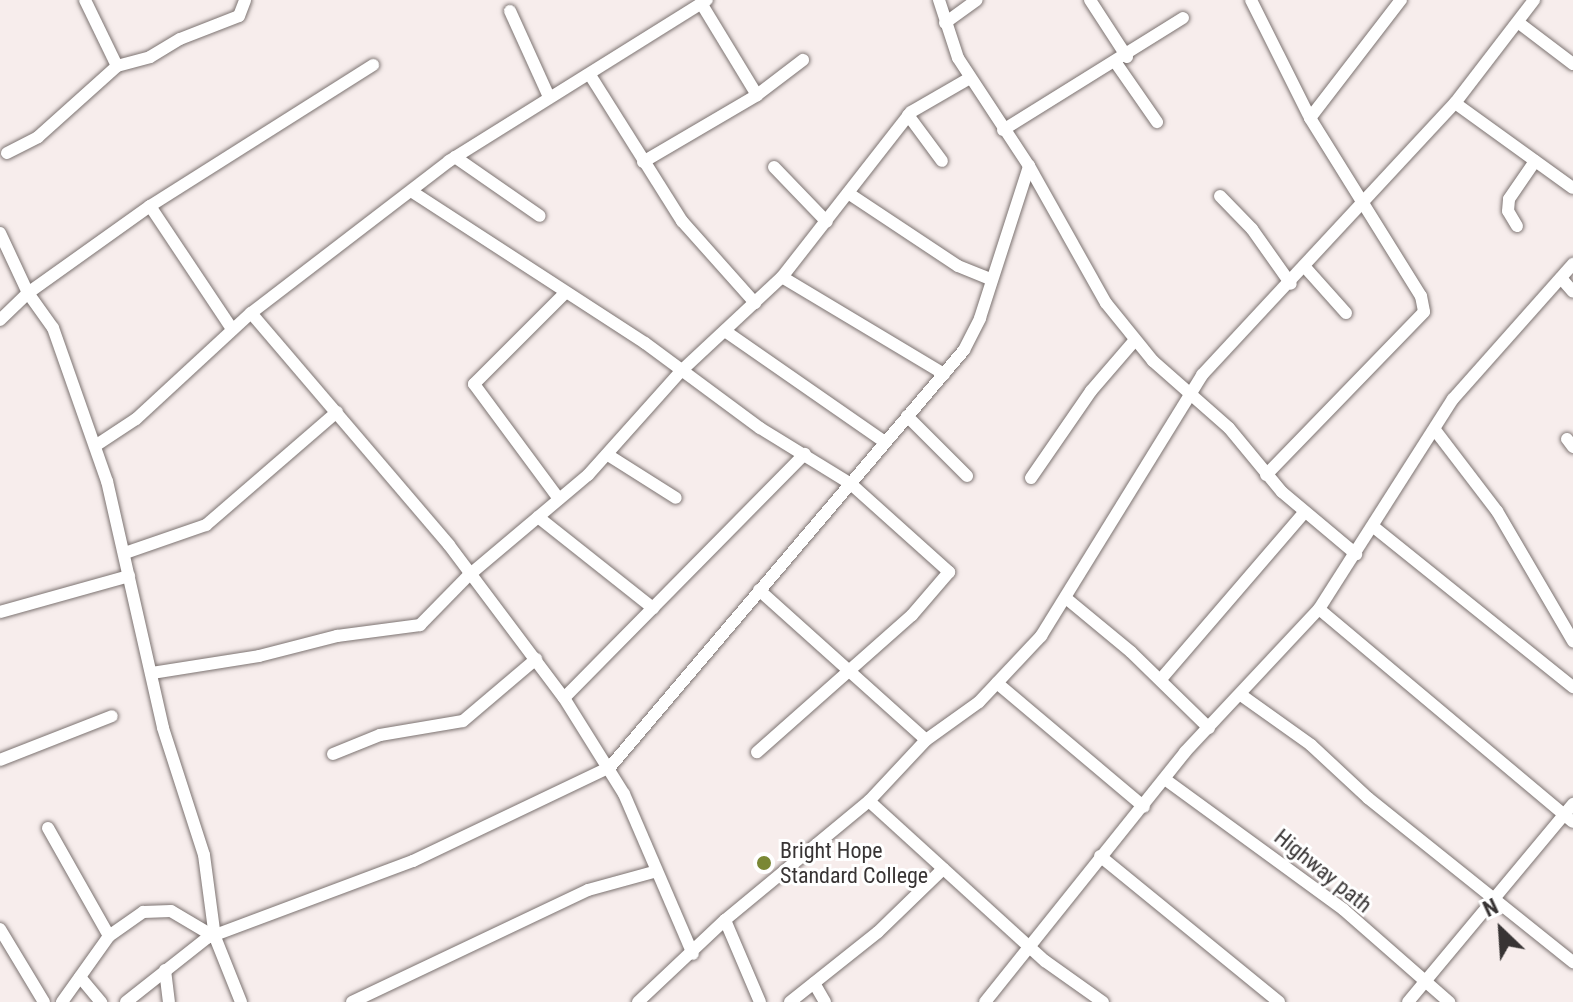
<!DOCTYPE html>
<html>
<head>
<meta charset="utf-8">
<style>
	body { margin:0 }
	#map { position:relative; width:1573px; height:1002px; overflow:hidden; background:#f7edec; font-family:"Roboto Condensed",sans-serif }
	div>[style] { position:absolute }
	.roads { filter:drop-shadow(0 0 2px #7c7371) drop-shadow(0 0 2px #7c7371) }
	.minor>* { height:12px; margin:-6px; padding:0 6px; transform-origin:6px; border-radius:6px; background:#fff }
	.dots>* { width:22px; height:22px; translate:-50% -50%; box-sizing:border-box; border:4px solid #fff; border-radius:50% }
	span { translate:-50% -50%; white-space:nowrap; text-align:center; line-height:1.15; -webkit-text-stroke:6px #fff; paint-order:stroke }
	.poi-label { font-size:22px; color:#383434 }
	.left { translate:0 -50%; text-align:left }
	.street-label { font-size:22px; color:#383434 }
	.north { position:absolute; left:1461px; top:890px; width:80px; height:80px; -webkit-text-stroke:6px #fff; paint-order:stroke; rotate:335deg; font-size:22px; font-weight:700; line-height:32px; text-align:center; color:#383434 }
	.north::after { content:''; display:block; margin:auto; width:28px; height:36px; background:#383434; clip-path:polygon(50% 0,100% 100%,50% 72%,0 100%) }
</style>
</head>
<body>
<div id="map">
	<div class="roads">
		<div class="minor">
			<i style="left:85px;top:0;width:73px;rotate:64.1deg"></i>
			<i style="left:939px;top:0;width:61px;rotate:71.9deg"></i>
			<i style="left:958px;top:58px;width:129px;rotate:56.7deg"></i>
			<i style="left:1029px;top:166px;width:157px;rotate:60.7deg"></i>
			<i style="left:1106px;top:303px;width:75px;rotate:51deg"></i>
			<i style="left:1153px;top:361px;width:101px;rotate:41.4deg"></i>
			<i style="left:1229px;top:428px;width:83px;rotate:50.4deg"></i>
			<i style="left:1282px;top:492px;width:97px;rotate:40deg"></i>
			<i style="left:1090px;top:0;width:68px;rotate:57deg"></i>
			<i style="left:1251px;top:0;width:132px;rotate:63.4deg"></i>
			<i style="left:1310px;top:118px;width:210px;rotate:58.1deg"></i>
			<i style="left:1421px;top:296px;width:16px;rotate:79deg"></i>
			<i style="left:1424px;top:312px;width:227px;rotate:134.1deg"></i>
			<i style="left:701px;top:3px;width:108px;rotate:58.7deg"></i>
			<i style="left:510px;top:11px;width:94px;rotate:65.6deg"></i>
			<i style="left:945px;top:23px;width:39px;rotate:-36deg"></i>
			<i style="left:1519px;top:23px;width:68px;rotate:37.2deg"></i>
			<i style="left:1116px;top:63px;width:72px;rotate:55.2deg"></i>
			<i style="left:590px;top:75px;width:173px;rotate:57.8deg"></i>
			<i style="left:682px;top:221px;width:110px;rotate:48.3deg"></i>
			<i style="left:1455px;top:103px;width:145px;rotate:35.8deg"></i>
			<i style="left:908px;top:115px;width:57px;rotate:53.5deg"></i>
			<i style="left:1310px;top:118px;width:149px;rotate:-52.4deg"></i>
			<i style="left:1003px;top:130px;width:212px;rotate:-31.9deg"></i>
			<i style="left:7px;top:153px;width:35px;rotate:-27deg"></i>
			<i style="left:38px;top:137px;width:106px;rotate:-41.9deg"></i>
			<i style="left:117px;top:66px;width:34px;rotate:-15deg"></i>
			<i style="left:150px;top:57px;width:35px;rotate:-31deg"></i>
			<i style="left:180px;top:39px;width:63px;rotate:-21.3deg"></i>
			<i style="left:239px;top:16px;width:17px;rotate:-69deg"></i>
			<i style="left:455px;top:157px;width:103px;rotate:34.8deg"></i>
			<i style="left:643px;top:162px;width:132px;rotate:-30.4deg"></i>
			<i style="left:757px;top:95px;width:58px;rotate:-37.3deg"></i>
			<i style="left:774px;top:167px;width:76px;rotate:46.1deg"></i>
			<i style="left:411px;top:191px;width:279px;rotate:33deg"></i>
			<i style="left:645px;top:343px;width:143px;rotate:36.5deg"></i>
			<i style="left:760px;top:428px;width:107px;rotate:31.6deg"></i>
			<i style="left:851px;top:484px;width:132px;rotate:41.9deg"></i>
			<i style="left:949px;top:572px;width:57px;rotate:130.7deg"></i>
			<i style="left:912px;top:615px;width:207px;rotate:138.5deg"></i>
			<i style="left:848px;top:193px;width:132px;rotate:33.6deg"></i>
			<i style="left:958px;top:266px;width:35px;rotate:22deg"></i>
			<i style="left:1220px;top:196px;width:46px;rotate:45.9deg"></i>
			<i style="left:1252px;top:229px;width:67px;rotate:54.7deg"></i>
			<i style="left:150px;top:206px;width:148px;rotate:56.3deg"></i>
			<i style="left:1517px;top:226px;width:17px;rotate:-121deg"></i>
			<i style="left:1508px;top:211px;width:12px;rotate:-85deg"></i>
			<i style="left:1509px;top:199px;width:46px;rotate:-55.6deg"></i>
			<i style="left:0;top:233px;width:66px;rotate:65deg"></i>
			<i style="left:28px;top:293px;width:43px;rotate:54.5deg"></i>
			<i style="left:53px;top:328px;width:162px;rotate:70.6deg"></i>
			<i style="left:107px;top:481px;width:253px;rotate:77.2deg"></i>
			<i style="left:163px;top:728px;width:133px;rotate:72.1deg"></i>
			<i style="left:204px;top:855px;width:83px;rotate:82.4deg"></i>
			<i style="left:215px;top:937px;width:70px;rotate:68.2deg"></i>
			<i style="left:1304px;top:266px;width:63px;rotate:48.2deg"></i>
			<i style="left:782px;top:277px;width:189px;rotate:30.9deg"></i>
			<i style="left:1561px;top:278px;width:18px;rotate:49deg"></i>
			<i style="left:251px;top:313px;width:305px;rotate:49.5deg"></i>
			<i style="left:449px;top:545px;width:191px;rotate:53.1deg"></i>
			<i style="left:564px;top:698px;width:113px;rotate:58deg"></i>
			<i style="left:624px;top:794px;width:174px;rotate:66.7deg"></i>
			<i style="left:0;top:320px;width:39px;rotate:-44deg"></i>
			<i style="left:28px;top:293px;width:150px;rotate:-35.5deg"></i>
			<i style="left:150px;top:206px;width:264px;rotate:-32.3deg"></i>
			<i style="left:725px;top:331px;width:195px;rotate:34.8deg"></i>
			<i style="left:907px;top:416px;width:85px;rotate:45deg"></i>
			<i style="left:1435px;top:430px;width:102px;rotate:52.6deg"></i>
			<i style="left:1497px;top:511px;width:151px;rotate:59.7deg"></i>
			<i style="left:1567px;top:439px;width:10px;rotate:53deg"></i>
			<i style="left:95px;top:446px;width:49px;rotate:-33.4deg"></i>
			<i style="left:136px;top:419px;width:156px;rotate:-42.7deg"></i>
			<i style="left:251px;top:313px;width:250px;rotate:-37.5deg"></i>
			<i style="left:449px;top:161px;width:304px;rotate:-32deg"></i>
			<i style="left:608px;top:455px;width:80px;rotate:32.3deg"></i>
			<i style="left:1031px;top:478px;width:106px;rotate:-55.4deg"></i>
			<i style="left:1091px;top:391px;width:67px;rotate:-49.2deg"></i>
			<i style="left:559px;top:499px;width:143px;rotate:-126.5deg"></i>
			<i style="left:474px;top:384px;width:127px;rotate:-45deg"></i>
			<i style="left:538px;top:517px;width:147px;rotate:38.4deg"></i>
			<i style="left:1375px;top:528px;width:254px;rotate:38.8deg"></i>
			<i style="left:125px;top:553px;width:86px;rotate:-19.1deg"></i>
			<i style="left:206px;top:525px;width:173px;rotate:-40.8deg"></i>
			<i style="left:759px;top:590px;width:224px;rotate:41.9deg"></i>
			<i style="left:1067px;top:599px;width:83px;rotate:39.6deg"></i>
			<i style="left:1131px;top:652px;width:109px;rotate:44.3deg"></i>
			<i style="left:1319px;top:609px;width:331px;rotate:40deg"></i>
			<i style="left:0;top:612px;width:134px;rotate:-15.6deg"></i>
			<i style="left:152px;top:673px;width:108px;rotate:-9deg"></i>
			<i style="left:259px;top:656px;width:81px;rotate:-14.4deg"></i>
			<i style="left:337px;top:636px;width:84px;rotate:-7.5deg"></i>
			<i style="left:420px;top:625px;width:69px;rotate:-45.6deg"></i>
			<i style="left:468px;top:576px;width:157px;rotate:-40.1deg"></i>
			<i style="left:588px;top:475px;width:138px;rotate:-48.2deg"></i>
			<i style="left:680px;top:372px;width:139px;rotate:-43deg"></i>
			<i style="left:782px;top:277px;width:209px;rotate:-52deg"></i>
			<i style="left:911px;top:112px;width:68px;rotate:-30deg"></i>
			<i style="left:1161px;top:679px;width:219px;rotate:-49.3deg"></i>
			<i style="left:997px;top:683px;width:192px;rotate:40.1deg"></i>
			<i style="left:1241px;top:695px;width:86px;rotate:35.5deg"></i>
			<i style="left:1311px;top:745px;width:78px;rotate:42.9deg"></i>
			<i style="left:1368px;top:798px;width:263px;rotate:38.7deg"></i>
			<i style="left:564px;top:698px;width:343px;rotate:-45.4deg"></i>
			<i style="left:333px;top:754px;width:51px;rotate:-22deg"></i>
			<i style="left:380px;top:735px;width:84px;rotate:-9.6deg"></i>
			<i style="left:463px;top:721px;width:96px;rotate:-40.3deg"></i>
			<i style="left:0;top:760px;width:120px;rotate:-21.4deg"></i>
			<i style="left:1166px;top:780px;width:220px;rotate:36.1deg"></i>
			<i style="left:1344px;top:910px;width:140px;rotate:41.2deg"></i>
			<i style="left:869px;top:801px;width:238px;rotate:42.3deg"></i>
			<i style="left:1045px;top:961px;width:71px;rotate:35.3deg"></i>
			<i style="left:48px;top:828px;width:124px;rotate:60.5deg"></i>
			<i style="left:1100px;top:856px;width:231px;rotate:39.2deg"></i>
			<i style="left:725px;top:920px;width:89px;rotate:66.9deg"></i>
			<i style="left:0;top:929px;width:85px;rotate:58.9deg"></i>
			<i style="left:165px;top:970px;width:32px;rotate:83deg"></i>
			<i style="left:80px;top:977px;width:33px;rotate:50deg"></i>
			<i style="left:814px;top:983px;width:22px;rotate:60deg"></i>
			<i style="left:62px;top:1002px;width:81px;rotate:-54.5deg"></i>
			<i style="left:109px;top:936px;width:42px;rotate:-35.2deg"></i>
			<i style="left:143px;top:912px;width:28px;rotate:-2deg"></i>
			<i style="left:171px;top:911px;width:51px;rotate:30.6deg"></i>
			<i style="left:126px;top:1002px;width:103px;rotate:-38.3deg"></i>
			<i style="left:207px;top:938px;width:220px;rotate:-20.5deg"></i>
			<i style="left:413px;top:861px;width:218px;rotate:-25.5deg"></i>
			<i style="left:610px;top:767px;width:547px;rotate:-49.67deg"></i>
			<i style="left:964px;top:350px;width:36px;rotate:-63deg"></i>
			<i style="left:980px;top:318px;width:160px;rotate:-72.1deg"></i>
			<i style="left:352px;top:1002px;width:261px;rotate:-25.4deg"></i>
			<i style="left:588px;top:890px;width:68px;rotate:-15.3deg"></i>
			<i style="left:638px;top:1002px;width:120px;rotate:-43.3deg"></i>
			<i style="left:725px;top:920px;width:187px;rotate:-39.6deg"></i>
			<i style="left:869px;top:801px;width:83px;rotate:-46.9deg"></i>
			<i style="left:926px;top:740px;width:65px;rotate:-35.6deg"></i>
			<i style="left:979px;top:702px;width:91px;rotate:-46.8deg"></i>
			<i style="left:1041px;top:636px;width:307px;rotate:-58.3deg"></i>
			<i style="left:1202px;top:375px;width:371px;rotate:-47.1deg"></i>
			<i style="left:1455px;top:103px;width:130px;rotate:-52.5deg"></i>
			<i style="left:790px;top:1002px;width:112px;rotate:-38.5deg"></i>
			<i style="left:878px;top:932px;width:91px;rotate:-44.1deg"></i>
			<i style="left:985px;top:1002px;width:320px;rotate:-51.3deg"></i>
			<i style="left:1185px;top:752px;width:196px;rotate:-46.9deg"></i>
			<i style="left:1319px;top:609px;width:249px;rotate:-57.5deg"></i>
			<i style="left:1453px;top:399px;width:181px;rotate:-48.4deg"></i>
			<i style="left:1408px;top:1002px;width:258px;rotate:-50.2deg"></i>
		</div>
	</div>
	<div class="dots">
		<i style="left:764px;top:863px;background:#7a8734"></i>
	</div>
	<div class="poi-label">
		<span class="left" style="left:780px;top:863px">Bright Hope<br>Standard College</span>
	</div>
	<div class="street-label">
		<span style="left:1323px;top:871px;rotate:39deg">Highway path</span>
	</div>
	<div class="north">N</div>
</div>
</body>
</html>
